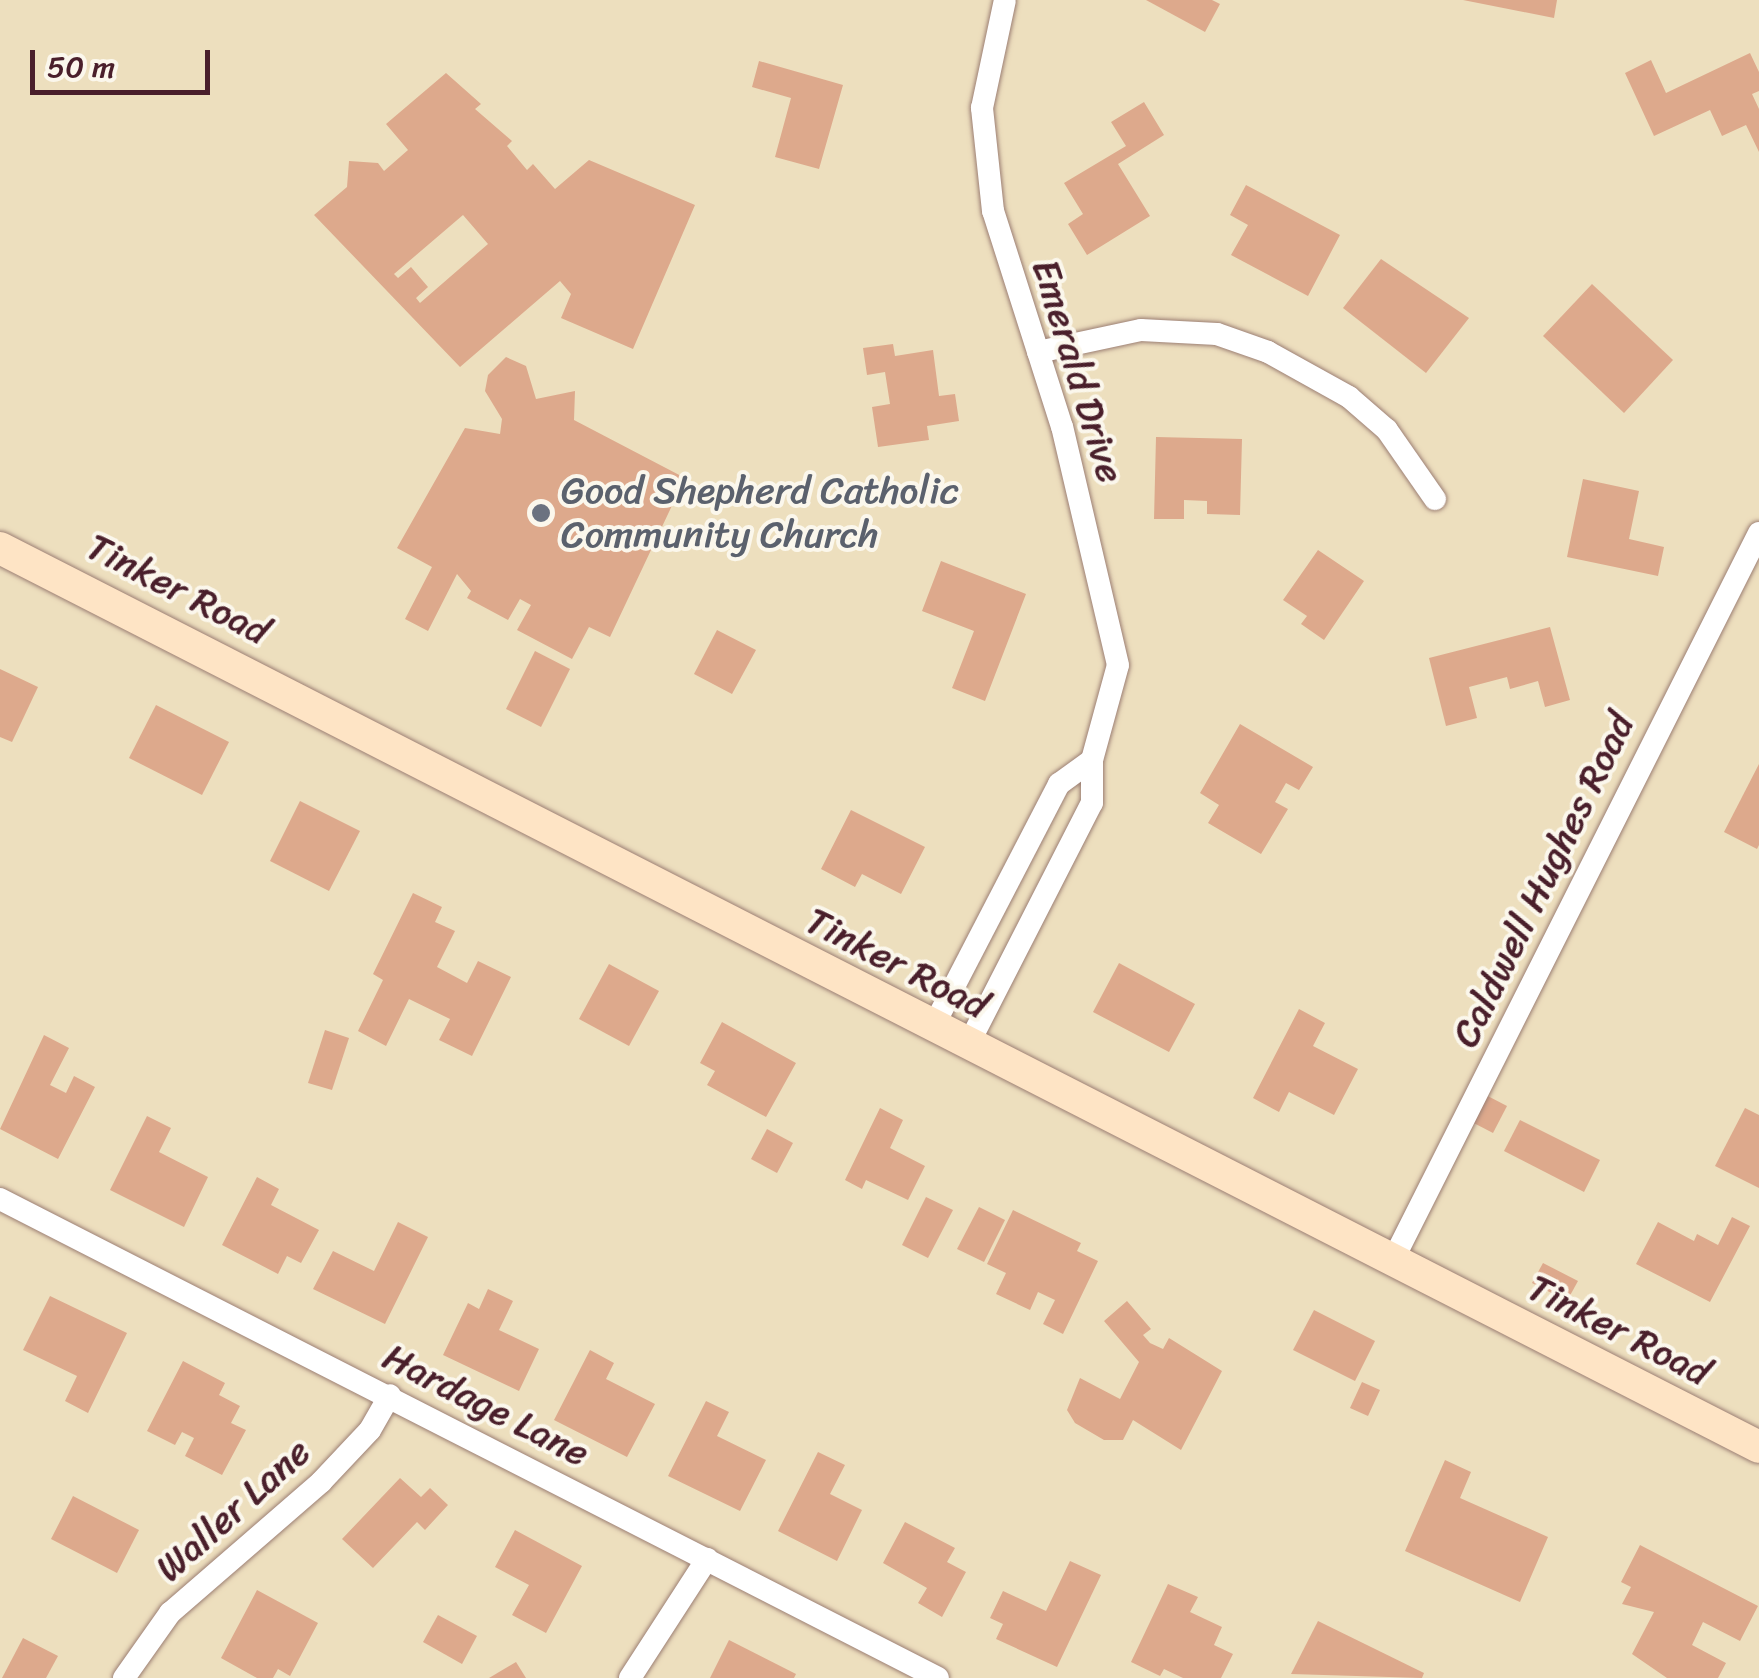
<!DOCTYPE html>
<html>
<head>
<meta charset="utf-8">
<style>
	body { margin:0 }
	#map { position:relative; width:1759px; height:1678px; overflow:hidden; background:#eddfbe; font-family:Sriracha,sans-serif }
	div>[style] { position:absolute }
	.building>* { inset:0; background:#dda98c }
	.roads { filter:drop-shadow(0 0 2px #9c7f74) drop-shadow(0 0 2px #9c7f74) }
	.minor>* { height:22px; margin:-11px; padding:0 11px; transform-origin:11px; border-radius:11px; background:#fff }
	.secondary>* { height:32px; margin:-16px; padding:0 16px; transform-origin:16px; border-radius:16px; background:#fee4c5 }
	.dots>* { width:28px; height:28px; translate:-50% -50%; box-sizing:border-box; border:5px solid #fbf7ec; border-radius:50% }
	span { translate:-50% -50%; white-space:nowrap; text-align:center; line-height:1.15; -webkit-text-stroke:8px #fbf7ec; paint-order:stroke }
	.street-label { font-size:38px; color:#4a1f2b }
	.worship-label { font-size:38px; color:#5b616d }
	.left { translate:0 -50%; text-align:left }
	.scale { position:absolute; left:30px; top:50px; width:180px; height:45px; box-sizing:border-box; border:5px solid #4a1f2b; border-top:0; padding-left:12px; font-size:30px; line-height:35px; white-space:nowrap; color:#4a1f2b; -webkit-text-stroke:8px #fbf7ec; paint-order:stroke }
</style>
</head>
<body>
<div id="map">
	<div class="building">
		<i style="clip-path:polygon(1146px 0,1212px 0,1220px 4px,1205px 32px)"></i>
		<i style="clip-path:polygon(1463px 0,1557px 0,1554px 18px)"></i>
		<i style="clip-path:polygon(1750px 53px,1759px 72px,1759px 91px,1752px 94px,1759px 109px,1759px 152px,1746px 125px,1722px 136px,1710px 110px,1654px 136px,1625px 73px,1651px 60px,1666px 93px)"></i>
		<i style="clip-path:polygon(759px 61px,843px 85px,819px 169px,775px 157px,791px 98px,752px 87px)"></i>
		<i style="clip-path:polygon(evenodd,446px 73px,481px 104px,475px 109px,512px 141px,507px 146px,527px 170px,533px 164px,555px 189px,589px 160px,695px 205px,633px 349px,561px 318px,571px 294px,560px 281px,460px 367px,314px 215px,347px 187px,349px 161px,378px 163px,384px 171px,408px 150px,386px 124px,446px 73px,463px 215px,488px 244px,420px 303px,416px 298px,428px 287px,411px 267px,398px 278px,394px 274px,463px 215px)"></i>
		<i style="clip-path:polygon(1144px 102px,1164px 135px,1118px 164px,1150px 216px,1087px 255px,1068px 224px,1083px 214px,1064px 183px,1126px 146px,1111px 122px)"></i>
		<i style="clip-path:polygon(1246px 185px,1340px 235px,1308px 296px,1231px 255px,1248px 225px,1230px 215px)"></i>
		<i style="clip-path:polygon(1381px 259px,1469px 318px,1426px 373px,1343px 308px)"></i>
		<i style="clip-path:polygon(1592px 284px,1673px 360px,1624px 413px,1543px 336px)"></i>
		<i style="clip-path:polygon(893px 344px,895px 356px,933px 350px,939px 396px,955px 394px,959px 421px,927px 426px,929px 440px,878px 447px,872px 407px,890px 404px,885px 372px,867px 375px,863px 348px)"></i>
		<i style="clip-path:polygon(506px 357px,526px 366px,536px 399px,575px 391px,574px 420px,685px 478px,610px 637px,589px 627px,572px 659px,517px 630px,531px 605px,520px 599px,508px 620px,467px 598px,471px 591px,457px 574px,428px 631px,405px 619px,432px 567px,397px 548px,465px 428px,500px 434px,502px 419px,485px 391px,488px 375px)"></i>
		<i style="clip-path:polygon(1156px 437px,1242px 439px,1240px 515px,1207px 514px,1207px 501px,1184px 500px,1184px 519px,1154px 519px)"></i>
		<i style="clip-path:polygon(1583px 479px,1639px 491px,1629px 539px,1664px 547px,1658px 576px,1567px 557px)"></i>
		<i style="clip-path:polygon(1318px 550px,1364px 581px,1324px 640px,1301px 624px,1307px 616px,1283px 600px)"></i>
		<i style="clip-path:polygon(941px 561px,1026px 594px,985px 701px,952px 688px,974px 631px,922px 611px)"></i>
		<i style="clip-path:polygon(1550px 627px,1570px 700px,1545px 707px,1538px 681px,1510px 689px,1507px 677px,1469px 687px,1477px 718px,1446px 726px,1429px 658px)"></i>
		<i style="clip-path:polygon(717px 630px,756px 650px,732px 694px,694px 674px)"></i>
		<i style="clip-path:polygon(535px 651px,570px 669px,541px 727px,506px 709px)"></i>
		<i style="clip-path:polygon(0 669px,38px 687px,12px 742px,0 737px)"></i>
		<i style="clip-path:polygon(156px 705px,229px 742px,202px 795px,129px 758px)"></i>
		<i style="clip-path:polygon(1240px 724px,1313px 767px,1299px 790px,1286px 783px,1275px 802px,1288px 809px,1261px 854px,1208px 823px,1219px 805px,1200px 793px)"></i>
		<i style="clip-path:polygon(1759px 764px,1759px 845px,1757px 849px,1724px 832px)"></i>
		<i style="clip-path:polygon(300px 801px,360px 831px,329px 891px,270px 861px)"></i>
		<i style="clip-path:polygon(851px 810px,925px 847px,901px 894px,862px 874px,855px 887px,821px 869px)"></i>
		<i style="clip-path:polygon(413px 893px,442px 907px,435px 922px,455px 931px,437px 967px,467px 983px,478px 961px,511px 977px,472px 1056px,439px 1040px,450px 1019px,409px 999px,386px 1046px,358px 1031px,383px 980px,373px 974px)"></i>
		<i style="clip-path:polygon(1119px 963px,1195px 1004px,1169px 1052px,1093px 1012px)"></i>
		<i style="clip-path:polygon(609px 964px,659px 991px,629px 1046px,579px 1019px)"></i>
		<i style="clip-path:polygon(1299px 1009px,1325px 1023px,1313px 1046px,1358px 1069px,1334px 1115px,1289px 1092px,1279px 1112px,1253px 1098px)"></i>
		<i style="clip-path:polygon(722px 1022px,796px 1063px,766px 1117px,707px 1085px,715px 1071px,700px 1063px)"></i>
		<i style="clip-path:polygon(325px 1030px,349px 1038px,332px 1090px,308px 1083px)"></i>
		<i style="clip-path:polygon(44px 1035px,69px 1048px,50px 1085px,66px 1093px,74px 1076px,95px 1087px,58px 1159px,0 1129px)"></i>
		<i style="clip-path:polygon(1480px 1092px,1507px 1106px,1493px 1133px,1466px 1119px)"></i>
		<i style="clip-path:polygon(880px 1108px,903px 1120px,890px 1148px,925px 1166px,908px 1200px,866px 1180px,862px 1189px,845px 1180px)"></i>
		<i style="clip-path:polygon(1745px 1108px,1759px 1115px,1759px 1188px,1715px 1166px)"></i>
		<i style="clip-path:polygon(147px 1116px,171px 1128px,159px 1152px,208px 1177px,184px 1227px,110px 1190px)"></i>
		<i style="clip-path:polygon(1520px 1120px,1600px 1160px,1584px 1192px,1504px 1151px)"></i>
		<i style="clip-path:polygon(767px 1129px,793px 1143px,777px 1173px,751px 1159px)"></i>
		<i style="clip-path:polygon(257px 1177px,279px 1189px,271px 1205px,319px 1230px,301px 1263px,287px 1256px,278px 1274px,222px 1245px)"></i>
		<i style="clip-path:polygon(926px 1197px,953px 1210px,928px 1258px,902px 1245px)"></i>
		<i style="clip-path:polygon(979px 1207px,1005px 1220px,984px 1262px,957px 1249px)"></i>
		<i style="clip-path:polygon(1013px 1210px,1081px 1243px,1077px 1251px,1098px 1261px,1063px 1334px,1043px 1324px,1055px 1300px,1038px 1292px,1030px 1310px,996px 1294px,1006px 1273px,987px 1264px)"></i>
		<i style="clip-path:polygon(1732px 1217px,1750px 1226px,1710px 1302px,1636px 1264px,1658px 1222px,1694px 1241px,1697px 1234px,1718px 1245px)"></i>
		<i style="clip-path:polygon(398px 1222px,428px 1237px,385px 1324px,313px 1289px,333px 1251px,374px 1271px)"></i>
		<i style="clip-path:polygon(1543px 1263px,1578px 1281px,1567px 1301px,1532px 1283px)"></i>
		<i style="clip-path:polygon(488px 1289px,513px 1301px,499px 1330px,539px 1349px,519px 1391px,443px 1355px,468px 1303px,479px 1309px)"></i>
		<i style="clip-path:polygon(50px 1296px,127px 1333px,88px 1413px,65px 1401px,77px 1376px,23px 1350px)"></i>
		<i style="clip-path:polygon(1127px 1301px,1151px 1329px,1143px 1335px,1150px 1343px,1163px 1349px,1169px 1338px,1222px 1371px,1181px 1450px,1133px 1420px,1123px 1440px,1104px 1440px,1075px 1423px,1067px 1410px,1080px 1378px,1120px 1399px,1139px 1362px,1104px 1321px)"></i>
		<i style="clip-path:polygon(1314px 1310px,1375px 1341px,1355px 1381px,1293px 1350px)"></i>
		<i style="clip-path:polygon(590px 1350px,614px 1363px,606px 1379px,655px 1404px,627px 1457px,554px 1420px)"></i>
		<i style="clip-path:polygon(183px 1361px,225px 1383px,219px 1395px,240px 1406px,231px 1423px,246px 1430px,222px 1475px,185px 1456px,194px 1438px,182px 1432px,175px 1445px,147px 1431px)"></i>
		<i style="clip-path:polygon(1362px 1382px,1380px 1390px,1368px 1416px,1350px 1408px)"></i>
		<i style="clip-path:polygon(706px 1401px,729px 1412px,717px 1436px,766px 1460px,740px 1511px,668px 1476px)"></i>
		<i style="clip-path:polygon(818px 1452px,845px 1465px,830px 1494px,862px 1510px,837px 1561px,778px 1531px)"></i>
		<i style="clip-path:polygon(1445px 1460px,1471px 1472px,1460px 1498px,1548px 1537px,1520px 1602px,1405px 1551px)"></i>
		<i style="clip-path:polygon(400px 1478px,421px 1497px,430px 1488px,448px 1505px,425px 1530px,417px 1522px,373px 1568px,342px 1539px)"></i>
		<i style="clip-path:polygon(73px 1496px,139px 1530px,117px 1573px,51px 1539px)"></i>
		<i style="clip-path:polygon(905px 1522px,955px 1548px,947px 1562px,966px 1572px,942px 1617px,918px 1603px,927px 1588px,883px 1563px)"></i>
		<i style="clip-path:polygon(515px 1530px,582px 1566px,546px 1633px,512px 1615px,529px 1585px,495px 1567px)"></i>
		<i style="clip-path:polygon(1640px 1545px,1758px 1606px,1740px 1641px,1703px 1622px,1692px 1645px,1726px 1663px,1718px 1678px,1667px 1678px,1632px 1654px,1654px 1612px,1622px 1604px,1631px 1587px,1621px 1582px)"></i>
		<i style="clip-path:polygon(1070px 1561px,1101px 1575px,1057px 1667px,996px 1639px,1003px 1624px,990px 1618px,1003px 1591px,1046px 1611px)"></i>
		<i style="clip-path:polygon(1168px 1584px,1198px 1597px,1190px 1612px,1222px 1627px,1214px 1645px,1233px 1654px,1221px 1678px,1183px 1678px,1164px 1669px,1160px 1676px,1131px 1662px)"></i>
		<i style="clip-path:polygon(257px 1590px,318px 1623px,290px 1676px,278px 1669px,273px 1678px,257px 1678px,221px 1658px)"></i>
		<i style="clip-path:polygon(438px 1615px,477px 1636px,462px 1664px,423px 1642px)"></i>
		<i style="clip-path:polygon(1318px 1621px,1424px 1673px,1422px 1678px,1291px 1674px)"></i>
		<i style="clip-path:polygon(23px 1638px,58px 1656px,46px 1678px,2px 1678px)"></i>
		<i style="clip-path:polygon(729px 1640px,796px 1674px,794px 1678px,710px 1678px)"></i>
		<i style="clip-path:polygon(516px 1662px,526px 1678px,489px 1678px)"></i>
	</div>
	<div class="roads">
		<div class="minor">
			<i style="left:1038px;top:352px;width:105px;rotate:-12.1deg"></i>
			<i style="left:1141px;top:330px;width:76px;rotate:3deg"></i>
			<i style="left:1217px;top:334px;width:54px;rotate:19.4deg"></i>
			<i style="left:1268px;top:352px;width:93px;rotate:29.1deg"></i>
			<i style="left:1349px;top:397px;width:50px;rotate:41deg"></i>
			<i style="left:1387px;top:430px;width:84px;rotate:55.2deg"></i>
			<i style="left:933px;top:1027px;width:274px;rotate:-62.6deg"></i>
			<i style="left:1059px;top:784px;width:41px;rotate:-36deg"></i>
			<i style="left:968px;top:1045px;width:272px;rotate:-62.9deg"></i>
			<i style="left:1092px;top:803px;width:43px;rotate:-90deg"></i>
			<i style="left:1092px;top:760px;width:98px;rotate:-74.7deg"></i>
			<i style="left:1118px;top:665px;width:244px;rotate:-103.2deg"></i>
			<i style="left:1062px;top:427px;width:227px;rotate:-107.7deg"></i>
			<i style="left:993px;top:211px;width:104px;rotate:-96.1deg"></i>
			<i style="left:982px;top:108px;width:110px;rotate:-78deg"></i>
			<i style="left:0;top:1199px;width:1053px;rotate:27.05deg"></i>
			<i style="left:1393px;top:1260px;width:814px;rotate:-63.28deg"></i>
			<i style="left:124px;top:1678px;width:80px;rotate:-54.7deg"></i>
			<i style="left:170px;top:1613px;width:200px;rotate:-40.9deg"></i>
			<i style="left:321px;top:1482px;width:71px;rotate:-46.7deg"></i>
			<i style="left:370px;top:1430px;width:40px;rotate:-60.3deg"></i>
			<i style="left:630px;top:1678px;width:142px;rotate:-57.1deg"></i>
		</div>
		<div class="secondary">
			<i style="left:0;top:548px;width:1975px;rotate:27.07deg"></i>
		</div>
	</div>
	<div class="dots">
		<i style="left:541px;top:513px;background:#6b7280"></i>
	</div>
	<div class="street-label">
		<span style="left:1078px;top:371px;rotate:73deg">Emerald Drive</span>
		<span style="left:178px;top:589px;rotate:27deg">Tinker Road</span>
		<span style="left:1543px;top:880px;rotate:-64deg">Caldwell Hughes Road</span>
		<span style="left:897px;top:963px;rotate:27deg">Tinker Road</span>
		<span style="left:1619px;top:1330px;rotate:27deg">Tinker Road</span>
		<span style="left:486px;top:1405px;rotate:27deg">Hardage Lane</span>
		<span style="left:233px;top:1510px;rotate:-42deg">Waller Lane</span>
	</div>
	<div class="worship-label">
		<span class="left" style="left:561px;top:513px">Good Shepherd Catholic<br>Community Church</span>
	</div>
	<div class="scale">50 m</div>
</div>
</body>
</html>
